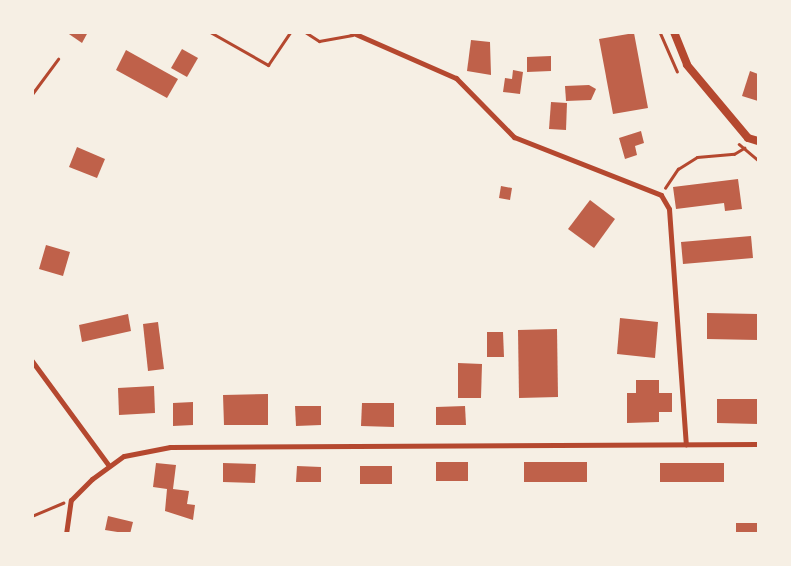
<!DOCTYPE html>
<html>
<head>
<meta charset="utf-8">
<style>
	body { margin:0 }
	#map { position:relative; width:791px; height:566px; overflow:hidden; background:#f6efe4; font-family:"Noto Serif",serif }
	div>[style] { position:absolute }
	.building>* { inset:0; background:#bf614a }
	.path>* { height:2.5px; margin:-1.25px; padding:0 1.25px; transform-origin:1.25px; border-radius:1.25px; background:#b5482f }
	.service>* { height:3px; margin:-1.5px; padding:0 1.5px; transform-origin:1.5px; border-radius:1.5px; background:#b5482f }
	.minor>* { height:5px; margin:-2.5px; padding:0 2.5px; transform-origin:2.5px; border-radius:2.5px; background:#b5482f }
	.tertiary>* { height:8px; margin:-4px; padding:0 4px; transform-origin:4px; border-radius:4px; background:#b5482f }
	span { translate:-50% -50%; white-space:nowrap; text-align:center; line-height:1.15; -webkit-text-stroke:5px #f6efe4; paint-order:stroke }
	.frame { position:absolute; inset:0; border:34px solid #f6efe4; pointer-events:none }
</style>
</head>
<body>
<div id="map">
	<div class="building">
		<i style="clip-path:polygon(66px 32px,88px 32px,82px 43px)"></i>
		<i style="clip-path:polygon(634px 33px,648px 108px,613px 114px,599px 39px)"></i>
		<i style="clip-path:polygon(471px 40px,490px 42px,491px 75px,467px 71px)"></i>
		<i style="clip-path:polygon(182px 49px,198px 58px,187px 77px,171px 68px)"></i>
		<i style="clip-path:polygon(126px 50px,178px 79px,167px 98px,116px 70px)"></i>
		<i style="clip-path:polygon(551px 56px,551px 71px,527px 72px,527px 57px)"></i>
		<i style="clip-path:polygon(513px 70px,523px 72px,520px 94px,503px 92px,505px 78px,512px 79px)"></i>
		<i style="clip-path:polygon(750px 71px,758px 74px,758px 101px,742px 96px)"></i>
		<i style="clip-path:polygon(589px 85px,596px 89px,591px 100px,566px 101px,565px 86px)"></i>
		<i style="clip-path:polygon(551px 102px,567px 103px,566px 130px,549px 129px)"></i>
		<i style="clip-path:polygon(641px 131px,644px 143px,635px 146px,637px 155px,625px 159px,619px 138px)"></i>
		<i style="clip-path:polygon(77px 147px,105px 159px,97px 178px,69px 167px)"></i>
		<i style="clip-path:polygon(738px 179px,742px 209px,725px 211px,724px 203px,676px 209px,673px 187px)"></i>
		<i style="clip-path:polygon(501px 186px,512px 188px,510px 200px,499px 198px)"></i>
		<i style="clip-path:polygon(590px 200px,615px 219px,594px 248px,568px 229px)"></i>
		<i style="clip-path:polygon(751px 236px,753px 258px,683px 264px,681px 242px)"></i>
		<i style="clip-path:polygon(46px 245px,70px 252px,63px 276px,39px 269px)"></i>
		<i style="clip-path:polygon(707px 313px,758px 314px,758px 340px,707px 339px)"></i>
		<i style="clip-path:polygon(128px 314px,131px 331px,82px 342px,79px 325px)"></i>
		<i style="clip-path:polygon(620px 318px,658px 322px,655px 358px,617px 354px)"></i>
		<i style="clip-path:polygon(158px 322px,164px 369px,148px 371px,143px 324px)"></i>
		<i style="clip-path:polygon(557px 329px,558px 397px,519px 398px,518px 330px)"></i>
		<i style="clip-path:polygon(487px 332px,503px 332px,504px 357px,487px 357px)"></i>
		<i style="clip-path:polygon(458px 363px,482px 364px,481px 398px,458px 398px)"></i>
		<i style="clip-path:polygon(636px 380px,659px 380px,659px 393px,672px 393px,672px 412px,659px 412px,659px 422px,627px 423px,627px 393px,636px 393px)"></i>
		<i style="clip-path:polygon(154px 386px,155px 413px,119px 415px,118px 388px)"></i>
		<i style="clip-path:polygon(268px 394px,268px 425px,224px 425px,223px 395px)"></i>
		<i style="clip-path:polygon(717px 399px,758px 399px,758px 424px,717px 423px)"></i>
		<i style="clip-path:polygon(193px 402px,193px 425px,173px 426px,173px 403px)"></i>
		<i style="clip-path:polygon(362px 403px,394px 403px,394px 427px,361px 426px)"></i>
		<i style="clip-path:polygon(295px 406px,321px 406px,321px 425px,296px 426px)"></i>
		<i style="clip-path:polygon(465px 406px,466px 425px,436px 425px,436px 407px)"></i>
		<i style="clip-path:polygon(436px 462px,468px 462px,468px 481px,436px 481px)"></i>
		<i style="clip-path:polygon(524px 462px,587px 462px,587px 482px,524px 482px)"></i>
		<i style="clip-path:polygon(156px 463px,176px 465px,173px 489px,189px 491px,187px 504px,195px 505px,193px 520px,165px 511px,167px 489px,153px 487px)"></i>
		<i style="clip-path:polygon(223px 463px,256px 464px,255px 483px,223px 482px)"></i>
		<i style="clip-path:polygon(660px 463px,724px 463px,724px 482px,660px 482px)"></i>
		<i style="clip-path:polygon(297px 466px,321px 467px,321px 482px,296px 482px)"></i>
		<i style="clip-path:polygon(360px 466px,392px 466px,392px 484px,360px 484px)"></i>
		<i style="clip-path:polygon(108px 516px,133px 522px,130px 534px,105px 530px)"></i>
		<i style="clip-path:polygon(736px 523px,758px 523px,758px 534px,736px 534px)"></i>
	</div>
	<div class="path">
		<i style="left:660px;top:32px;width:43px;rotate:66.4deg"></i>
		<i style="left:739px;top:144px;width:25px;rotate:40deg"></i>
		<i style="left:665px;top:188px;width:23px;rotate:-56deg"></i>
		<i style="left:678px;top:169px;width:22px;rotate:-32deg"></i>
		<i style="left:697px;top:157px;width:37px;rotate:-5deg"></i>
		<i style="left:734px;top:154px;width:12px;rotate:-31deg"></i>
		<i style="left:32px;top:516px;width:34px;rotate:-23deg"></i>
	</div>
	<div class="service">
		<i style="left:210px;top:32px;width:67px;rotate:29.6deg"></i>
		<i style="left:268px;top:65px;width:40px;rotate:-56deg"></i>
		<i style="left:305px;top:32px;width:17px;rotate:33deg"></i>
		<i style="left:319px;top:41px;width:34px;rotate:-10deg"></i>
		<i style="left:32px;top:94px;width:44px;rotate:-53.4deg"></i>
	</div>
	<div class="minor">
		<i style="left:351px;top:32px;width:115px;rotate:23.7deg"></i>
		<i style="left:456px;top:78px;width:83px;rotate:45.5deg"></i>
		<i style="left:514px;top:137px;width:158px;rotate:21.5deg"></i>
		<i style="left:661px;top:195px;width:16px;rotate:60deg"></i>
		<i style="left:669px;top:209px;width:236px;rotate:85.9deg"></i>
		<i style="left:32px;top:361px;width:130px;rotate:53.7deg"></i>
		<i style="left:66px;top:534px;width:34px;rotate:-82deg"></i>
		<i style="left:71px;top:500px;width:30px;rotate:-45deg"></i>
		<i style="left:92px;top:479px;width:39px;rotate:-36deg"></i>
		<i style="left:124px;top:456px;width:47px;rotate:-11.1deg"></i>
		<i style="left:170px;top:447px;width:588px;rotate:-0.29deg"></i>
	</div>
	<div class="tertiary">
		<i style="left:674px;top:32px;width:35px;rotate:68deg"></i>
		<i style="left:687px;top:65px;width:95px;rotate:50.1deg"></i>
		<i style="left:748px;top:138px;width:10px;rotate:17deg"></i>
	</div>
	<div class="frame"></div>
</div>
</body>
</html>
